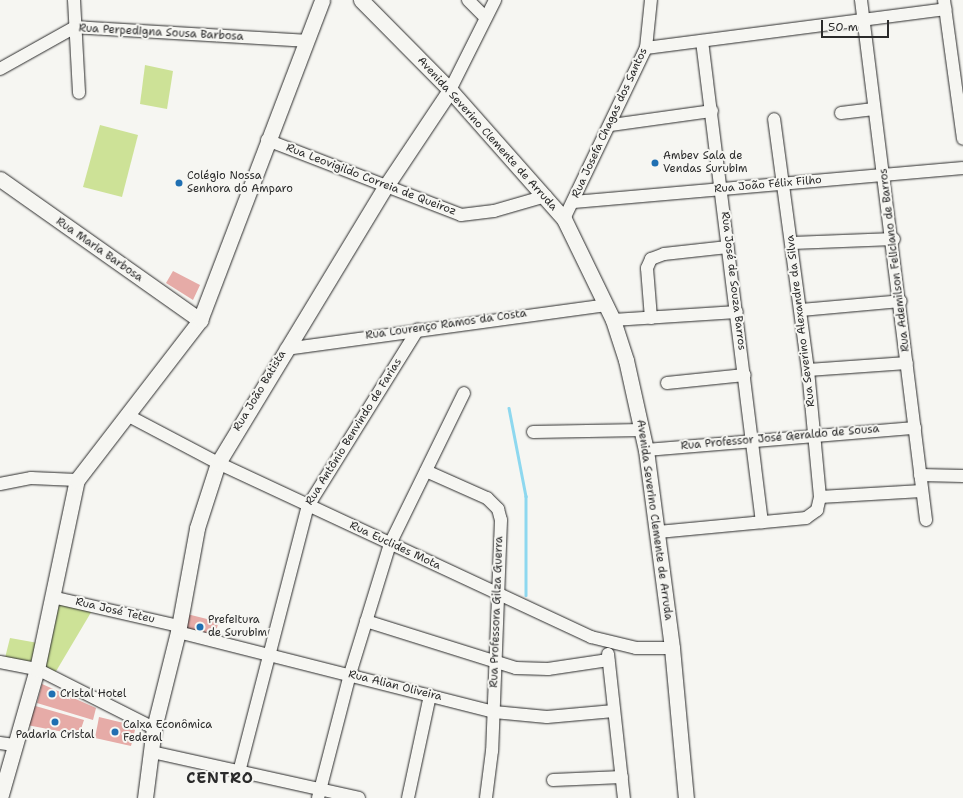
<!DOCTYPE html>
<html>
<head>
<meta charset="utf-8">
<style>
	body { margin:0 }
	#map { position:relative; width:963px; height:798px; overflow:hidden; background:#f6f6f2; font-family:"Shantell Sans",sans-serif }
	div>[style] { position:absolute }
	.green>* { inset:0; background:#cde297 }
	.stream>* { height:2.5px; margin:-1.25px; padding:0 1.25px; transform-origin:1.25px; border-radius:1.25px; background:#8ed8ef }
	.building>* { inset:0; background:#e6aba7 }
	.roads { filter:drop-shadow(0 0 1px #2b2b2b) drop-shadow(0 0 1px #2b2b2b) }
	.minor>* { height:12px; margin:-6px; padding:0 6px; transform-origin:6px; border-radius:6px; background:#f6f6f2 }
	.major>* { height:15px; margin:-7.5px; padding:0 7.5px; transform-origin:7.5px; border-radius:7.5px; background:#f6f6f2 }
	.dots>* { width:11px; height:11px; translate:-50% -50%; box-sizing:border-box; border:2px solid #f6f6f2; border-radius:50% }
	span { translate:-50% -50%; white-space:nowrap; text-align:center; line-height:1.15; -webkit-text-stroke:4px #f6f6f2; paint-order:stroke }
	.street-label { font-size:11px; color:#2b2b2b }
	.poi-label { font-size:11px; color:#2b2b2b }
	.left { translate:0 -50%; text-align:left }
	.district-label { font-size:15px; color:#2b2b2b; font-weight:700; letter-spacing:1px }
	.scale { position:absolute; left:821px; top:20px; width:68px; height:18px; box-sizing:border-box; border:2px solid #2b2b2b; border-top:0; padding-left:5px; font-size:12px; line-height:14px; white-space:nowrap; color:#2b2b2b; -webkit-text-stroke:3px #f6f6f2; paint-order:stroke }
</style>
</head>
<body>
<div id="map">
	<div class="green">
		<i style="clip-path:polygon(145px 65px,173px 71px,167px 109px,140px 104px)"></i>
		<i style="clip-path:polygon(100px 125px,138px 135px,122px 197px,83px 187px)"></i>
		<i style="clip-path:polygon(55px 600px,93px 609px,55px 673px,39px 669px)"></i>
		<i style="clip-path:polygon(10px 638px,38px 643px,34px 662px,5px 658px)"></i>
	</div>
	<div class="stream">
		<i style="left:509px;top:408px;width:90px;rotate:79.1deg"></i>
		<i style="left:526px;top:496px;width:99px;rotate:90deg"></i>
	</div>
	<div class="building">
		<i style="clip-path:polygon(173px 271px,200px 285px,193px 300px,166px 283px)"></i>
		<i style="clip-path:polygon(187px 614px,219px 622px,213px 639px,181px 631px)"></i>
		<i style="clip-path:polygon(42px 684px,96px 708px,93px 720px,37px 703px)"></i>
		<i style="clip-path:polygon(32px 705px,84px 720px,79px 735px,27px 725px)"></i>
		<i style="clip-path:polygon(99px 717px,136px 726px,131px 746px,95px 738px)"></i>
	</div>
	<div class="roads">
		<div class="minor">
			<i style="left:74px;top:0;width:93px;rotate:86.9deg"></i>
			<i style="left:468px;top:0;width:25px;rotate:45deg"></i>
			<i style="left:861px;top:0;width:524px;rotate:82.87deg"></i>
			<i style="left:944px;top:0;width:140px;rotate:82.2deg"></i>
			<i style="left:702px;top:41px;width:485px;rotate:82.9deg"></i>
			<i style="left:646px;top:48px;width:302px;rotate:-7.4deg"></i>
			<i style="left:0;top:69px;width:86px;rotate:-29.2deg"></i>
			<i style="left:75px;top:27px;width:233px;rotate:3.4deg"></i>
			<i style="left:450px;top:90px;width:101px;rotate:-63.4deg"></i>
			<i style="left:841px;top:113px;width:33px;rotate:-7deg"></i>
			<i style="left:611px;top:125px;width:102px;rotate:-7.9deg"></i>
			<i style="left:267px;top:140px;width:208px;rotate:21.1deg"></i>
			<i style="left:461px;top:215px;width:33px;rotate:-7deg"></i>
			<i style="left:494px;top:211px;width:54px;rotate:-16.1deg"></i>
			<i style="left:574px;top:202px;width:390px;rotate:-5deg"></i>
			<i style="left:564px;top:219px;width:190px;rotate:-64.4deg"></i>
			<i style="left:646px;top:48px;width:48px;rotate:-84.1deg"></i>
			<i style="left:792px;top:243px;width:102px;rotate:-2.2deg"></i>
			<i style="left:801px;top:310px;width:100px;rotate:-5.1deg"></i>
			<i style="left:651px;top:318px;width:50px;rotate:-94.6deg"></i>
			<i style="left:647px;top:268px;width:10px;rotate:-66deg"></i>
			<i style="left:651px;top:259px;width:14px;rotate:-21deg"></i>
			<i style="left:664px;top:254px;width:64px;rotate:-6.2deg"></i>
			<i style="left:613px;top:320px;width:124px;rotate:-3.7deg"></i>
			<i style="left:286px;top:349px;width:323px;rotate:-7.8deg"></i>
			<i style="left:808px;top:370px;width:99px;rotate:-4deg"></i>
			<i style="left:667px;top:383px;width:78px;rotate:-5.9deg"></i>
			<i style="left:127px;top:415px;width:103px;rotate:27.8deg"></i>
			<i style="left:218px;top:463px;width:412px;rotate:25deg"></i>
			<i style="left:591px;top:637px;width:46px;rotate:13.7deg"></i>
			<i style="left:636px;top:648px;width:36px"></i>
			<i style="left:533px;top:432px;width:109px;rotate:-1.1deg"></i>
			<i style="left:646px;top:450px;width:270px;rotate:-4.7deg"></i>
			<i style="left:426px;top:471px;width:67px;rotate:23.9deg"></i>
			<i style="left:487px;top:498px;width:16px;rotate:45deg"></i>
			<i style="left:498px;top:509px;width:11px;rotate:75deg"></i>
			<i style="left:501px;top:520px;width:231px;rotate:92.2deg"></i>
			<i style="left:492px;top:751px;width:47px;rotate:97.3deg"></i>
			<i style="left:920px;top:475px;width:43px;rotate:1.3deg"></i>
			<i style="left:0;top:484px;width:32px;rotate:-11deg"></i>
			<i style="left:31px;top:478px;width:46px;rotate:2.5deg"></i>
			<i style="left:820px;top:497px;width:102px;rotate:-3.4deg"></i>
			<i style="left:658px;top:532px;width:149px;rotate:-5.4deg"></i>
			<i style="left:806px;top:518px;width:14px;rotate:-36deg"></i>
			<i style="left:817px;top:510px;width:13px;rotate:-77deg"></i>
			<i style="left:820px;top:497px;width:128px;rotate:-95.4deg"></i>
			<i style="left:808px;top:370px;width:253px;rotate:-97.7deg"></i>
			<i style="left:52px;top:597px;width:130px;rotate:12.9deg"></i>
			<i style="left:366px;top:621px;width:157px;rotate:17.4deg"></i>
			<i style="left:516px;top:668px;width:32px;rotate:2deg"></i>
			<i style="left:548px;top:669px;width:61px;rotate:-8.5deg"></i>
			<i style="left:178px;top:632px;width:326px;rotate:14.2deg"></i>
			<i style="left:494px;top:712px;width:53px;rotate:5.4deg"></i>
			<i style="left:547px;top:717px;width:67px;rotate:-5.1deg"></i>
			<i style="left:608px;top:654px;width:145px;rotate:83.7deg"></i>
			<i style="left:0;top:662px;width:38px;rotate:11deg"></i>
			<i style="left:37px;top:669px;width:131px;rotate:26.8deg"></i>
			<i style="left:0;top:743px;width:14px;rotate:8deg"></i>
			<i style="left:152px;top:752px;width:212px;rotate:12.5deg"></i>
			<i style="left:239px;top:772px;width:275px;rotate:-75.5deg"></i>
			<i style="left:308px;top:506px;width:208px;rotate:-58.1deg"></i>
			<i style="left:553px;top:780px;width:69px;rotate:-2.5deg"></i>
			<i style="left:318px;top:798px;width:128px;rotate:-75.5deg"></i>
			<i style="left:350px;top:674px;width:136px;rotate:-72.9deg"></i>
			<i style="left:390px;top:544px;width:168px;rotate:-63.9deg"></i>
			<i style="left:408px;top:798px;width:105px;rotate:-77.9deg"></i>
		</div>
		<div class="major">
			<i style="left:361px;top:0;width:127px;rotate:45.3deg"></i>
			<i style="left:450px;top:90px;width:172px;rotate:48.5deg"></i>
			<i style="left:564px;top:219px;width:112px;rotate:64.1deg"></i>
			<i style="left:613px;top:320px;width:42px;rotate:72deg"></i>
			<i style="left:626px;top:360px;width:92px;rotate:77.5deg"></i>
			<i style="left:646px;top:450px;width:200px;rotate:82.5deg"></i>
			<i style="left:672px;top:648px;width:151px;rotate:84.7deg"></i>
			<i style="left:0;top:179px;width:245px;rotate:35.2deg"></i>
			<i style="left:0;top:798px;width:134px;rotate:-74deg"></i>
			<i style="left:37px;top:669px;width:193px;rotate:-78.1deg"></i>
			<i style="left:77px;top:480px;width:202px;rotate:-52.4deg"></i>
			<i style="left:200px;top:320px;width:342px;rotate:-69.1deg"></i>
			<i style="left:145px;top:798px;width:71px;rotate:-82.7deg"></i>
			<i style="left:154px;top:728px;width:99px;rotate:-76deg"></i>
			<i style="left:178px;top:632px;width:106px;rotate:-79.6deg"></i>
			<i style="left:197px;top:528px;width:68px;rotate:-72.1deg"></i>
			<i style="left:218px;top:463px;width:324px;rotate:-58.8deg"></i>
			<i style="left:386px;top:186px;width:115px;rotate:-56.3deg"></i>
		</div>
	</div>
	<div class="dots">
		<i style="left:655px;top:163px;background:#1f6fb2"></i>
		<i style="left:179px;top:183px;background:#1f6fb2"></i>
		<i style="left:200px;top:627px;background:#1f6fb2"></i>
		<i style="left:52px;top:694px;background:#1f6fb2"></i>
		<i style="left:55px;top:722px;background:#1f6fb2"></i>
		<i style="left:115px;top:732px;background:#1f6fb2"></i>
	</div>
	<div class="street-label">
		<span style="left:161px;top:33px;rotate:3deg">Rua Perpedigna Sousa Barbosa</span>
		<span style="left:610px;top:123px;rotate:-65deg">Rua Josefa Chagas dos Santos</span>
		<span style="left:487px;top:134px;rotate:48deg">Avenida Severino Clemente de Arruda</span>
		<span style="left:371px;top:180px;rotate:21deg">Rua Leovigildo Correia de Queiroz</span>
		<span style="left:768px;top:185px;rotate:-5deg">Rua João Félix Filho</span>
		<span style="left:99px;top:250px;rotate:35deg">Rua Maria Barbosa</span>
		<span style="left:895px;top:260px;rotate:-97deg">Rua Ademilson Feliciano de Barros</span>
		<span style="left:733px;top:281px;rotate:83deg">Rua José de Souza Barros</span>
		<span style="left:801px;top:321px;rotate:-97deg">Rua Severino Alexandre da Silva</span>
		<span style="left:446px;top:325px;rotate:-8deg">Rua Lourenço Ramos da Costa</span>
		<span style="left:260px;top:391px;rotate:-59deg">Rua João Batista</span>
		<span style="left:354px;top:432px;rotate:-58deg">Rua Antônio Benvindo de Farias</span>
		<span style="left:780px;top:438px;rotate:-5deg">Rua Professor José Geraldo de Sousa</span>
		<span style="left:654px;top:520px;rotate:82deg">Avenida Severino Clemente de Arruda</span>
		<span style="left:395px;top:546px;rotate:25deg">Rua Euclides Mota</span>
		<span style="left:115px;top:611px;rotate:13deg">Rua José Teteu</span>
		<span style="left:497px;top:612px;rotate:-88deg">Rua Professora Gilza Guerra</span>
		<span style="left:395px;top:686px;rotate:14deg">Rua Alian Oliveira</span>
	</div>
	<div class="poi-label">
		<span class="left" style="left:663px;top:163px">Ambev Sala de<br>Vendas Surubim</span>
		<span class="left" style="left:187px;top:183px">Colégio Nossa<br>Senhora do Amparo</span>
		<span class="left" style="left:208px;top:627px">Prefeitura<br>de Surubim</span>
		<span class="left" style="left:60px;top:694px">Cristal Hotel</span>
		<span class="left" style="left:123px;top:732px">Caixa Econômica<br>Federal</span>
		<span style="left:55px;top:735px">Padaria Cristal</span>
	</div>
	<div class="district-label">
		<span style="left:220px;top:779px">CENTRO</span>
	</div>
	<div class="scale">50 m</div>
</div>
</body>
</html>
